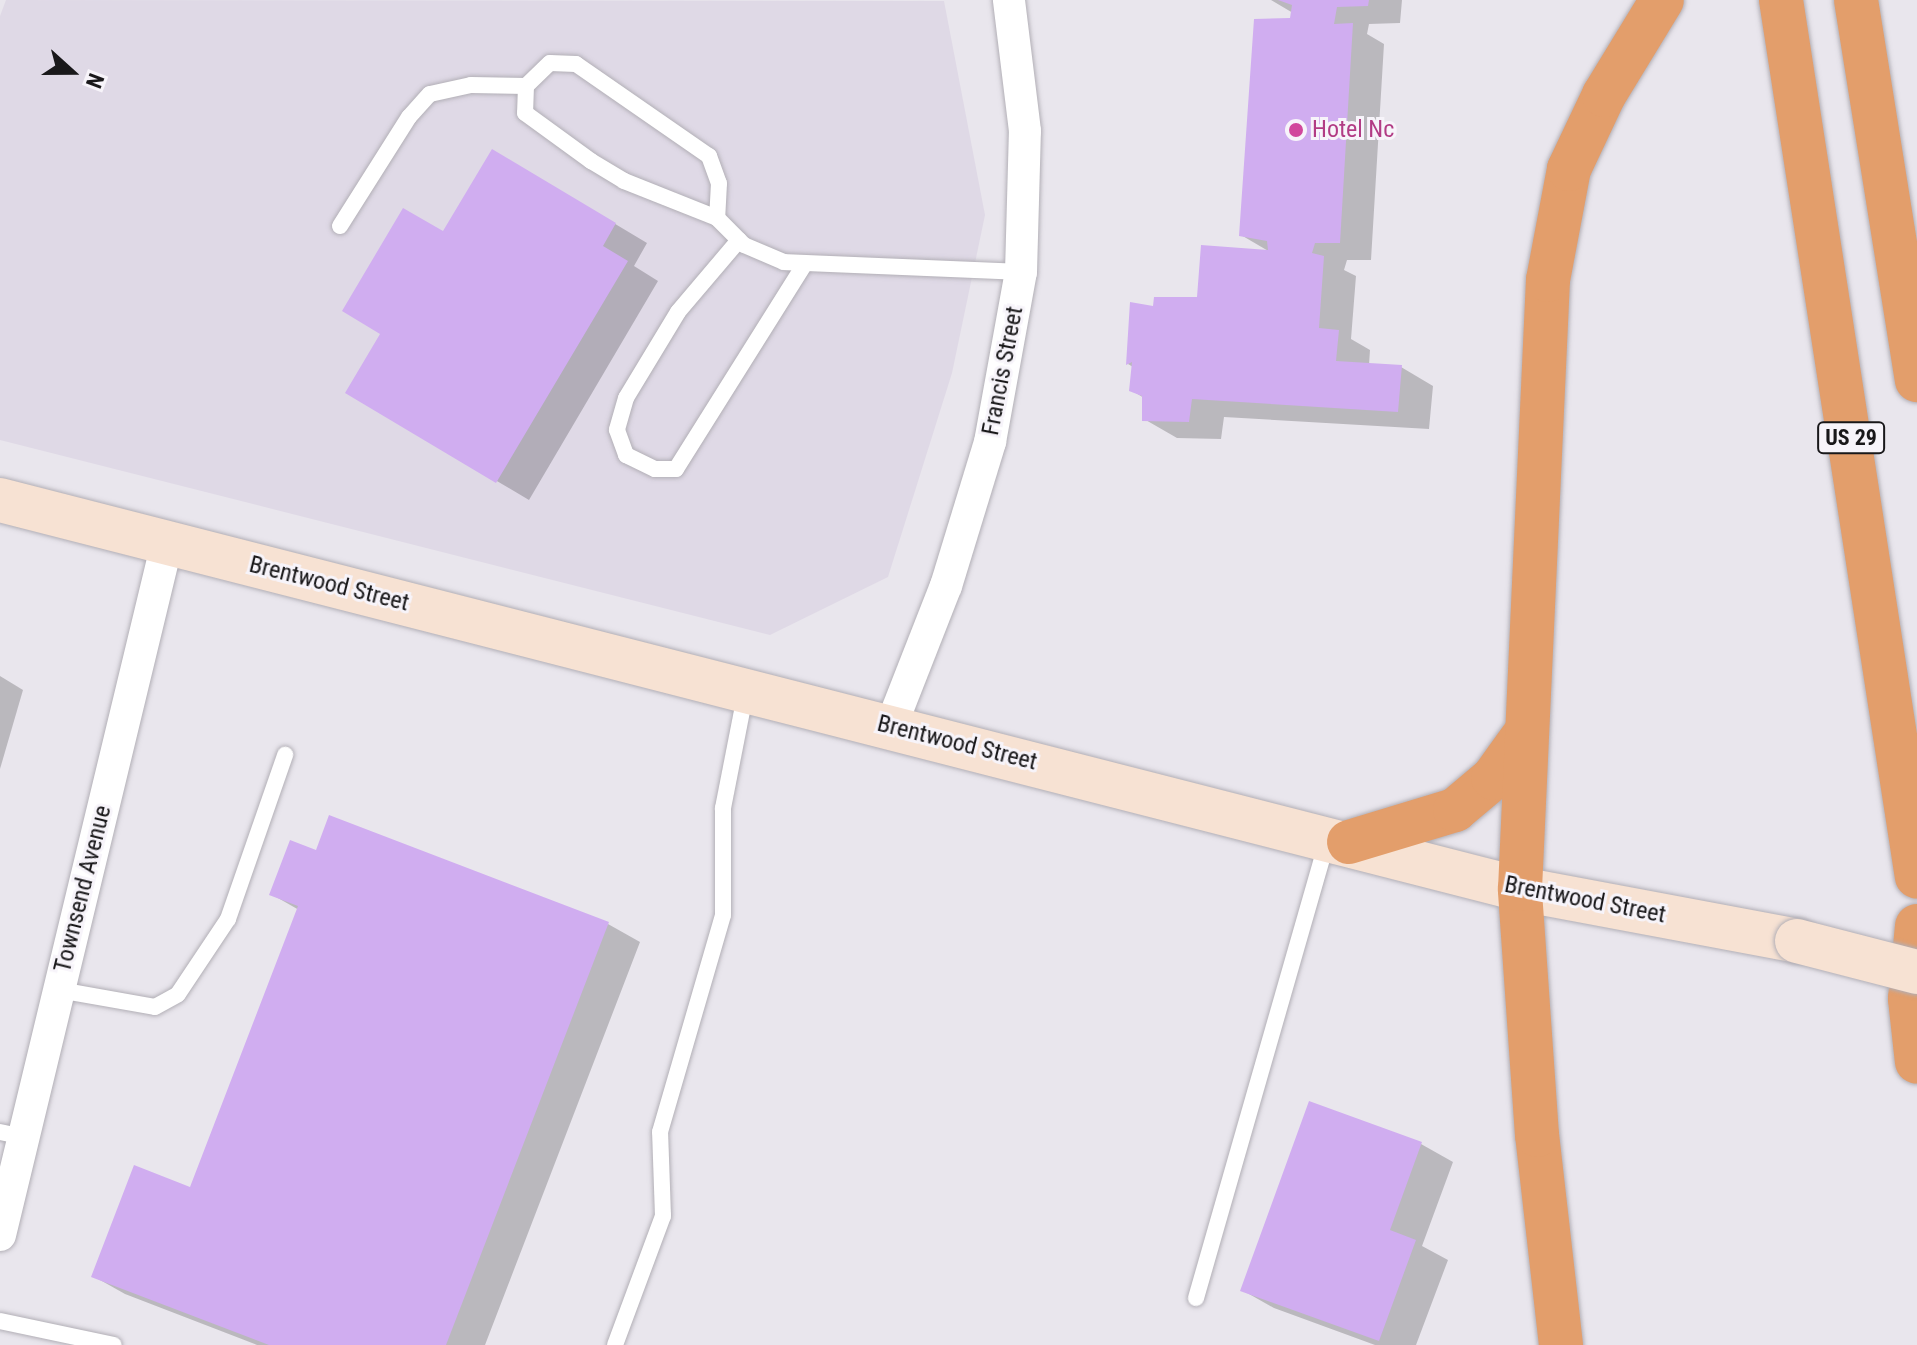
<!DOCTYPE html>
<html>
<head>
<meta charset="utf-8">
<style>
	body { margin:0 }
	#map { position:relative; width:1917px; height:1345px; overflow:hidden; background:#e9e6ed; font-family:"Roboto Condensed",sans-serif }
	div>[style] { position:absolute }
	.built>* { inset:0; background:#dfd9e6 }
	.shadow>* { inset:0; background:#0003 }
	.building>* { inset:0; background:#d0adf0 }
	.roads { filter:drop-shadow(0 0 2px #b2afb6) drop-shadow(0 0 2px #b2afb6) }
	.lane>* { height:16px; margin:-8px; padding:0 8px; transform-origin:8px; border-radius:8px; background:#fff }
	.street>* { height:32px; margin:-16px; padding:0 16px; transform-origin:16px; border-radius:16px; background:#fff }
	.secondary>* { height:44px; margin:-22px; padding:0 22px; transform-origin:22px; border-radius:22px; background:#f7e2d3 }
	.highway>* { height:44px; margin:-22px; padding:0 22px; transform-origin:22px; border-radius:22px; background:#e39e6b }
	.bridges { filter:drop-shadow(0 0 2px #b2afb6) drop-shadow(0 0 2px #b2afb6) }
	.secondary-bridge>* { height:44px; margin:-22px; padding:0 22px; transform-origin:22px; border-radius:22px; background:#f7e2d3 }
	.dots>* { width:22px; height:22px; translate:-50% -50%; box-sizing:border-box; border:4px solid #f7f4fa; border-radius:50% }
	span { translate:-50% -50%; white-space:nowrap; text-align:center; line-height:1.15; -webkit-text-stroke:6px #f7f4fa; paint-order:stroke }
	.shield-label span { padding:2px 6px; background:#f7f4fa; border:2px solid; border-radius:6px; -webkit-text-stroke-width:0 }
	.shield-label { font-size:22px; color:#19181a; font-weight:700 }
	.hotel-label { font-size:24px; color:#b23c85 }
	.left { translate:0 -50%; text-align:left }
	.street-label { font-size:24px; color:#19181a }
	.north { position:absolute; left:32px; top:32px; width:80px; height:80px; -webkit-text-stroke:6px #f7f4fa; paint-order:stroke; rotate:111deg; font-size:22px; font-weight:700; line-height:32px; text-align:center; color:#19181a }
	.north::after { content:''; display:block; margin:auto; width:28px; height:36px; background:#19181a; clip-path:polygon(50% 0,100% 100%,50% 72%,0 100%) }
</style>
</head>
<body>
<div id="map">
	<div class="built">
		<i style="clip-path:polygon(6px 0,944px 1px,985px 215px,952px 373px,888px 577px,770px 635px,0 440px,0 16px)"></i>
	</div>
	<div class="shadow">
		<i style="clip-path:polygon(1271px 0,1402px 0,1400px 23px,1369px 24px,1367px 34px,1384px 44px,1371px 260px,1347px 260px,1344px 270px,1356px 276px,1351px 339px,1370px 350px,1369px 365px,1401px 367px,1433px 386px,1429px 429px,1224px 417px,1221px 439px,1177px 438px,1144px 419px,1144px 398px,1131px 390px,1133px 367px,1128px 364px,1155px 308px,1198px 299px,1270px 252px,1241px 235px,1293px 13px)"></i>
		<i style="clip-path:polygon(525px 170px,647px 243px,634px 266px,658px 281px,529px 500px,348px 393px,444px 234px)"></i>
		<i style="clip-path:polygon(0 676px,23px 690px,0 769px)"></i>
		<i style="clip-path:polygon(317px 852px,608px 924px,640px 942px,485px 1345px,257px 1345px,125px 1294px,93px 1276px,192px 1190px,299px 910px,271px 894px)"></i>
		<i style="clip-path:polygon(1310px 1103px,1421px 1144px,1453px 1162px,1422px 1246px,1448px 1260px,1416px 1345px,1375px 1345px,1274px 1308px,1242px 1290px)"></i>
	</div>
	<div class="building">
		<i style="clip-path:polygon(1278px 0,1369px 0,1368px 6px,1337px 7px,1334px 24px,1353px 23px,1340px 243px,1315px 243px,1312px 253px,1324px 256px,1319px 328px,1339px 330px,1336px 361px,1402px 365px,1398px 412px,1192px 399px,1189px 422px,1142px 421px,1142px 396px,1129px 391px,1132px 362px,1126px 365px,1130px 302px,1153px 306px,1154px 297px,1197px 297px,1201px 245px,1268px 250px,1267px 241px,1239px 236px,1254px 19px,1290px 18px,1292px 5px)"></i>
		<i style="clip-path:polygon(492px 149px,616px 223px,603px 246px,628px 261px,496px 483px,345px 393px,380px 334px,342px 311px,403px 208px,443px 231px)"></i>
		<i style="clip-path:polygon(329px 815px,609px 922px,446px 1345px,269px 1345px,91px 1277px,134px 1165px,190px 1187px,298px 906px,269px 895px,290px 840px,316px 850px)"></i>
		<i style="clip-path:polygon(1309px 1101px,1422px 1142px,1390px 1230px,1416px 1240px,1379px 1341px,1240px 1291px)"></i>
	</div>
	<div class="roads">
		<div class="lane">
			<i style="left:526px;top:86px;width:27px;rotate:92deg"></i>
			<i style="left:525px;top:113px;width:82px;rotate:36deg"></i>
			<i style="left:591px;top:161px;width:39px;rotate:31deg"></i>
			<i style="left:624px;top:181px;width:100px;rotate:21.7deg"></i>
			<i style="left:340px;top:226px;width:129px;rotate:-57.7deg"></i>
			<i style="left:409px;top:117px;width:31px;rotate:-48deg"></i>
			<i style="left:430px;top:94px;width:42px;rotate:-12.4deg"></i>
			<i style="left:471px;top:85px;width:55px;rotate:1deg"></i>
			<i style="left:526px;top:86px;width:33px;rotate:-44deg"></i>
			<i style="left:550px;top:63px;width:26px;rotate:2deg"></i>
			<i style="left:576px;top:64px;width:162px;rotate:34.7deg"></i>
			<i style="left:709px;top:156px;width:29px;rotate:70deg"></i>
			<i style="left:719px;top:183px;width:35px;rotate:93deg"></i>
			<i style="left:717px;top:218px;width:38px;rotate:45deg"></i>
			<i style="left:744px;top:245px;width:43px;rotate:23deg"></i>
			<i style="left:784px;top:262px;width:237px;rotate:2.4deg"></i>
			<i style="left:739px;top:240px;width:94px;rotate:130.3deg"></i>
			<i style="left:678px;top:312px;width:100px;rotate:121.2deg"></i>
			<i style="left:626px;top:398px;width:33px;rotate:106deg"></i>
			<i style="left:617px;top:430px;width:27px;rotate:70deg"></i>
			<i style="left:626px;top:455px;width:32px;rotate:26deg"></i>
			<i style="left:655px;top:469px;width:21px"></i>
			<i style="left:676px;top:469px;width:243px;rotate:-57.9deg"></i>
			<i style="left:59px;top:990px;width:97px;rotate:10deg"></i>
			<i style="left:155px;top:1007px;width:26px;rotate:-29deg"></i>
			<i style="left:178px;top:994px;width:90px;rotate:-56.3deg"></i>
			<i style="left:228px;top:919px;width:174px;rotate:-70.8deg"></i>
			<i style="left:0;top:1132px;width:24px;rotate:12deg"></i>
			<i style="left:1196px;top:1298px;width:474px;rotate:-74deg"></i>
			<i style="left:0;top:1321px;width:116px;rotate:11.9deg"></i>
			<i style="left:615px;top:1345px;width:138px;rotate:-69.6deg"></i>
			<i style="left:663px;top:1216px;width:84px;rotate:-92deg"></i>
			<i style="left:660px;top:1132px;width:226px;rotate:-73.8deg"></i>
			<i style="left:723px;top:915px;width:107px;rotate:-90deg"></i>
			<i style="left:723px;top:808px;width:119px;rotate:-78.9deg"></i>
		</div>
		<div class="street">
			<i style="left:891px;top:726px;width:150px;rotate:-68.6deg"></i>
			<i style="left:946px;top:586px;width:151px;rotate:-73deg"></i>
			<i style="left:990px;top:442px;width:173px;rotate:-79.7deg"></i>
			<i style="left:1021px;top:272px;width:141px;rotate:-88.4deg"></i>
			<i style="left:1025px;top:131px;width:132px;rotate:-97deg"></i>
			<i style="left:0;top:1235px;width:712px;rotate:-76.43deg"></i>
		</div>
		<div class="secondary">
			<i style="left:0;top:500px;width:1569px;rotate:14.36deg"></i>
			<i style="left:1520px;top:889px;width:282px;rotate:10.6deg"></i>
		</div>
		<div class="highway">
			<i style="left:1781px;top:0;width:887px;rotate:81.19deg"></i>
			<i style="left:1856px;top:0;width:385px;rotate:80.9deg"></i>
			<i style="left:1349px;top:842px;width:111px;rotate:-16.8deg"></i>
			<i style="left:1455px;top:810px;width:50px;rotate:-40.1deg"></i>
			<i style="left:1493px;top:778px;width:53px;rotate:-54.2deg"></i>
			<i style="left:1917px;top:926px;width:73px;rotate:95.5deg"></i>
			<i style="left:1910px;top:999px;width:63px;rotate:83.7deg"></i>
			<i style="left:1561px;top:1345px;width:211px;rotate:-96.5deg"></i>
			<i style="left:1537px;top:1135px;width:247px;rotate:-94deg"></i>
			<i style="left:1520px;top:889px;width:610px;rotate:-87.37deg"></i>
			<i style="left:1548px;top:280px;width:113px;rotate:-79.3deg"></i>
			<i style="left:1569px;top:169px;width:82px;rotate:-64.7deg"></i>
			<i style="left:1604px;top:95px;width:111px;rotate:-58.6deg"></i>
		</div>
	</div>
	<div class="bridges">
		<div class="secondary-bridge">
			<i style="left:1797px;top:941px;width:124px;rotate:14.5deg"></i>
		</div>
	</div>
	<div class="dots">
		<i style="left:1296px;top:130px;background:#d1479c"></i>
	</div>
	<div class="shield-label">
		<span style="left:1851px;top:438px">US 29</span>
	</div>
	<div class="hotel-label">
		<span class="left" style="left:1312px;top:130px">Hotel Nc</span>
	</div>
	<div class="street-label">
		<span style="left:1003px;top:371px;rotate:-79deg">Francis Street</span>
		<span style="left:329px;top:584px;rotate:14deg">Brentwood Street</span>
		<span style="left:957px;top:743px;rotate:14deg">Brentwood Street</span>
		<span style="left:83px;top:889px;rotate:-76deg">Townsend Avenue</span>
		<span style="left:1585px;top:900px;rotate:11deg">Brentwood Street</span>
	</div>
	<div class="north">N</div>
</div>
</body>
</html>
